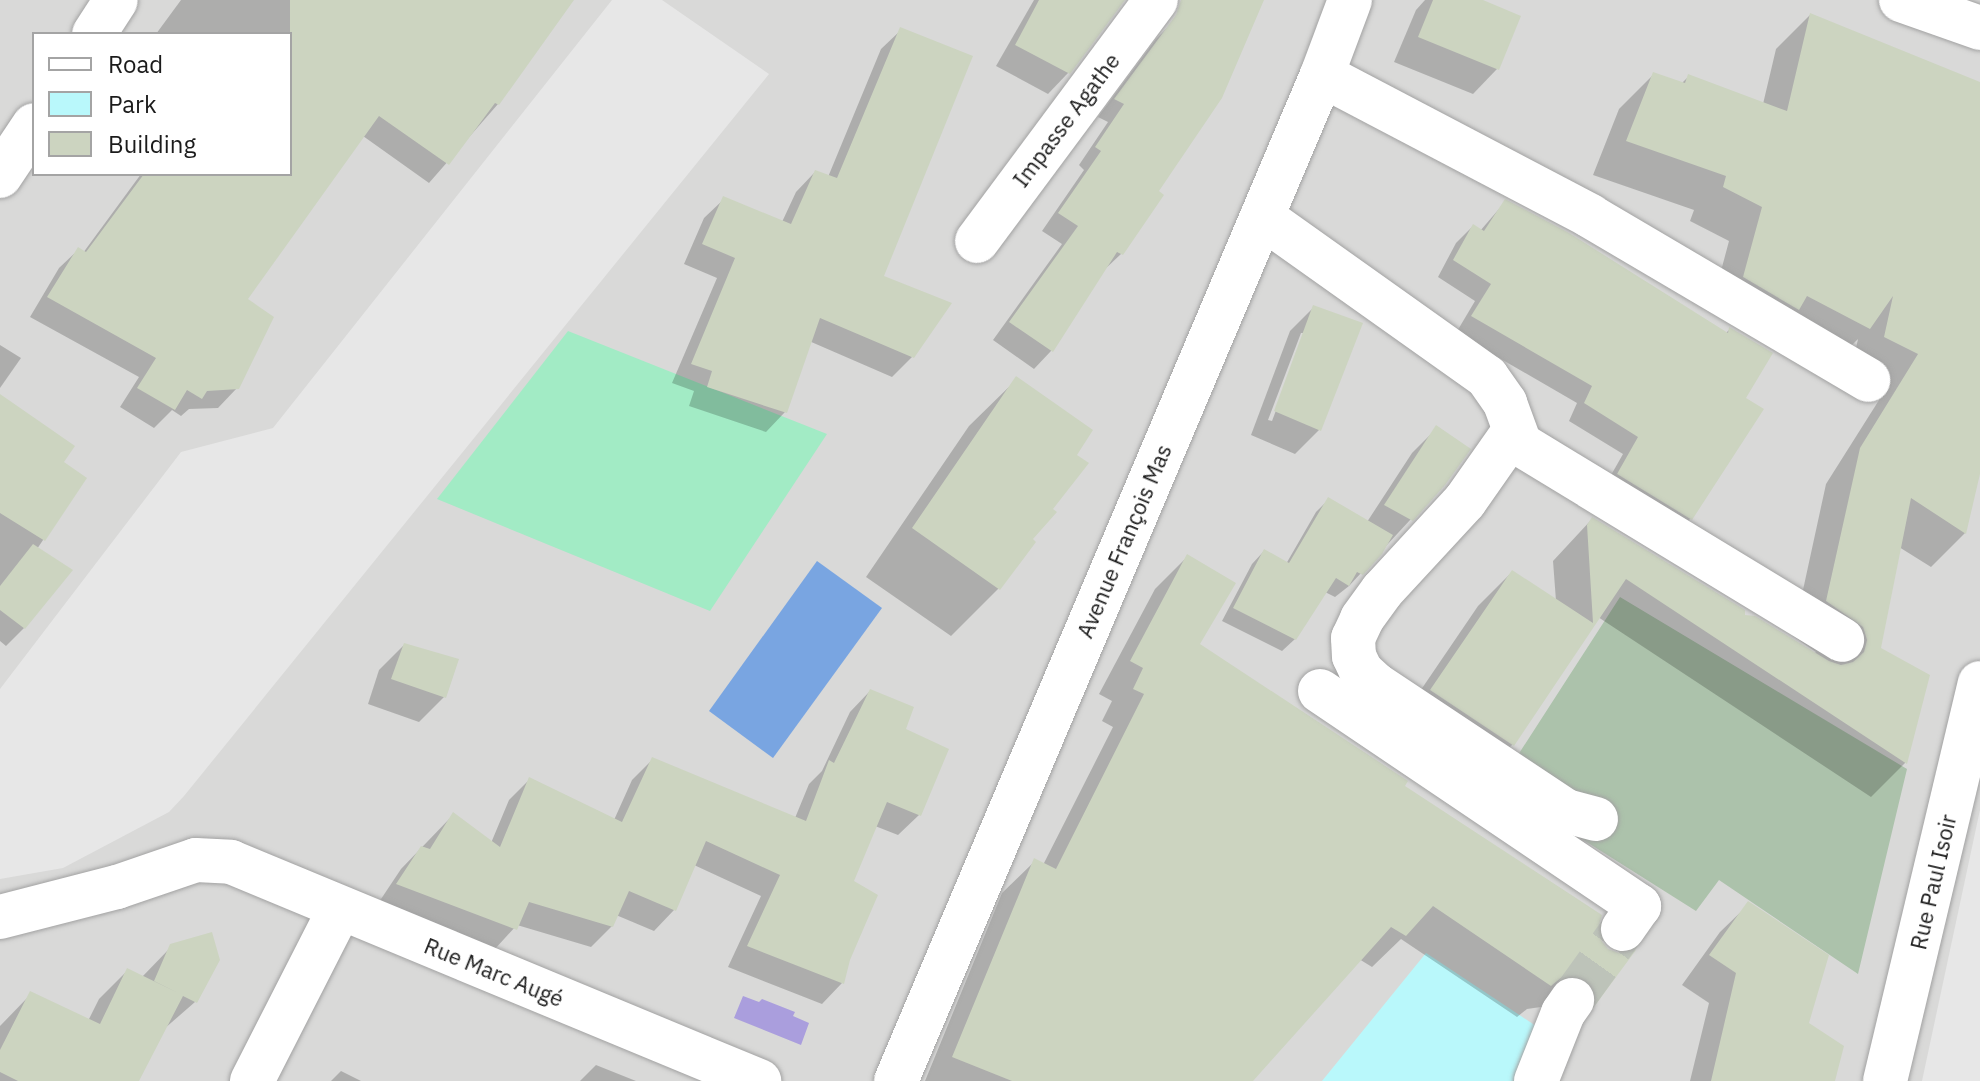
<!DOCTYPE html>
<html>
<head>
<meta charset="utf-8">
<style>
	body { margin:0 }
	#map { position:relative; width:1980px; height:1081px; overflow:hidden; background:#e5ede0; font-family:"IBM Plex Sans",sans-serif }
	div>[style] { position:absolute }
	.residential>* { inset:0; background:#d9d9d8 }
	.construction>* { inset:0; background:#acc2ab }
	.grass>* { inset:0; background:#a2ebc5 }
	.park>* { inset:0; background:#b9f8fb }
	.pitch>* { inset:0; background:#79a5e1 }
	.parking>* { inset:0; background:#e7e7e7 }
	.water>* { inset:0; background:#aa9edd }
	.shadow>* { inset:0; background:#0003 }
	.building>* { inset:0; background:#ccd4c0 }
	.minor-tunnel>* { height:44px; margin-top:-22px; transform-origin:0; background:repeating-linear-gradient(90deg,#bdc3b9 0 44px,transparent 0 66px) }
	.roads { filter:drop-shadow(0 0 2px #a2a2a2) drop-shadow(0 0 2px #a2a2a2) }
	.minor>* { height:44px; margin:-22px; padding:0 22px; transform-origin:22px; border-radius:22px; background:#fff }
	span { translate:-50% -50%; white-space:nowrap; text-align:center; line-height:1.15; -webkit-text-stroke:6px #fff; paint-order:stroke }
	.street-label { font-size:22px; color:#1b1b1b }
	.legend { position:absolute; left:32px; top:32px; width:260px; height:144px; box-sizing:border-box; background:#fff; border:2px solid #a4a4a4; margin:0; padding:10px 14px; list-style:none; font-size:24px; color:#1b1b1b }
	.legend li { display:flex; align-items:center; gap:16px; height:40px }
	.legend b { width:40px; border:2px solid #a4a4a4 }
</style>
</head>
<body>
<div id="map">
	<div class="residential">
		<i style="clip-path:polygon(evenodd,0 0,1980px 0,1980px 1081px,0 1081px,0 0,34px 34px,290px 34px,290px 174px,34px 174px,34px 34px)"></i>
	</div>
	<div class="construction">
		<i style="clip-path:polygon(1620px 597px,1907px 769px,1858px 974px,1719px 880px,1696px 911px,1498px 786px)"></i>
	</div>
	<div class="grass">
		<i style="clip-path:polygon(568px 331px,827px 434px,710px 611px,437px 499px)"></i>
	</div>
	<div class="park">
		<i style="clip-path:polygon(1426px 953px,1542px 1030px,1520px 1081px,1322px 1081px)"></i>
	</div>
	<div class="pitch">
		<i style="clip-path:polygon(817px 561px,882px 608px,773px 758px,709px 711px)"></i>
	</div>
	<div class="parking">
		<i style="clip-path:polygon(612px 0,662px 0,769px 74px,184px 796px,169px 812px,63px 868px,0 879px,0 689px,181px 452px,273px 428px)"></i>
		<i style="clip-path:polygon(1980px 810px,1980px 1081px,1922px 1081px)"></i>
	</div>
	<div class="water">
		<i style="clip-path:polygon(743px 996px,759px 1002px,762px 999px,795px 1012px,793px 1016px,809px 1023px,801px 1045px,734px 1018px)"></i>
	</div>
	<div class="shadow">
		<i style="clip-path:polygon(181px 0,573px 0,498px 104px,429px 183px,363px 136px,245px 299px,237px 388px,218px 408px,189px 409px,181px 416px,172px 410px,154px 428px,120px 407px,139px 377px,30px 317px,59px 268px,78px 250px,83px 253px,141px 174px,290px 174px,290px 34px,156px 34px)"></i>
		<i style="clip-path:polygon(1034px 0,1122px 0,1068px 73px,1048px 94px,996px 66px)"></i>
		<i style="clip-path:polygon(1425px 0,1477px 0,1497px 69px,1473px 94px,1394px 62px,1416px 10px)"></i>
		<i style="clip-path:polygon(1810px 15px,1980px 84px,1980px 467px,1965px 533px,1931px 567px,1899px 547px,1879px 649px,1928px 676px,1905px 763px,1871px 797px,1598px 617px,1512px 745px,1478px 779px,1397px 725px,1478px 606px,1512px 572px,1556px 601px,1553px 561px,1592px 519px,1743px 616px,1814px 654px,1816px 652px,1793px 636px,1826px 484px,1886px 389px,1851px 371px,1858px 339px,1835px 362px,1710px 312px,1729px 241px,1690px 221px,1694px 210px,1593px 175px,1619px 109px,1653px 75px,1681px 84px,1689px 76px,1763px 104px,1776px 49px)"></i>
		<i style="clip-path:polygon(1174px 21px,1156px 191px,1121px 254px,1103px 271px,1051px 351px,1034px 369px,993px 340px,1062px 244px,1042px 231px,1084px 170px,1079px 165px,1108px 122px,1098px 117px,1156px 39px)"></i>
		<i style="clip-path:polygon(901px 30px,882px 277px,912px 357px,892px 377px,809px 341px,785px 412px,766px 432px,689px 406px,694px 391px,672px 383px,717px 278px,684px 264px,704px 218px,724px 199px,782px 222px,796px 192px,815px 172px,828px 177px,881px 49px)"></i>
		<i style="clip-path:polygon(1505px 202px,1725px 334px,1729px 330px,1744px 399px,1691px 518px,1674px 535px,1602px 491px,1623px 454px,1569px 421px,1577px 403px,1456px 333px,1475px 301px,1438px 277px,1456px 243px,1473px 226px,1480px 231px)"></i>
		<i style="clip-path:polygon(evenodd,1314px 307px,1319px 430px,1295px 454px,1251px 435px,1290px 331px,1314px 307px,1301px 333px,1305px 333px,1272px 421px,1268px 420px,1301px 333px)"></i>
		<i style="clip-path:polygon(0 345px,21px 358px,0 388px)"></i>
		<i style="clip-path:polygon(1017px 379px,1030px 539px,1033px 542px,998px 589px,951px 636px,866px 577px,969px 426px)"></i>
		<i style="clip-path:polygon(1437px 428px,1411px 519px,1349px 586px,1335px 597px,1325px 592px,1295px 639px,1282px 651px,1222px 621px,1252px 564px,1264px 551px,1286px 564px,1316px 512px,1329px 499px,1367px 522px,1412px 453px)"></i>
		<i style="clip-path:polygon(61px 463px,84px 479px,37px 549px,24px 628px,6px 646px,0 641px,0 470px)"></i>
		<i style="clip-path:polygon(1188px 556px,1198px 645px,1596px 928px,1599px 941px,1607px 951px,1622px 956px,1631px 953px,1595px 1003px,1564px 1034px,1553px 1011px,1541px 1007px,1527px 1009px,1517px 1017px,1401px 939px,1372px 967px,1359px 959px,1250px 1081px,925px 1081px,1002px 893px,1035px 861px,1043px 865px,1113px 727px,1102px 721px,1112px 701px,1099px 694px,1155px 589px)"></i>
		<i style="clip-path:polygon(404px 645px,444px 697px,419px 722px,368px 704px,379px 670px)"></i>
		<i style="clip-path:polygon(870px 691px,903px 730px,919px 815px,898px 835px,875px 826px,852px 882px,848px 959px,842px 983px,822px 1004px,728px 967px,761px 896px,694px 865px,674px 910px,654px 931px,616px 915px,612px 926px,591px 947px,517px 925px,494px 950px,377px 905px,401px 869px,453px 815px,491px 843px,509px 800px,529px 780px,614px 820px,632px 780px,653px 759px,795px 818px,809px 784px,822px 771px,850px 712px)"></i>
		<i style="clip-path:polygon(1749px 904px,1806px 1024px,1833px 1081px,1690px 1081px,1709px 1003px,1682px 985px,1720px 932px)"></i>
		<i style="clip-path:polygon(172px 946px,195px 1002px,164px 1029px,137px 1081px,0 1081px,0 1026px,31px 994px,88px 1021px,99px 999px,127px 971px,141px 978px)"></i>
		<i style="clip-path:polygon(596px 1065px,636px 1081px,580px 1081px)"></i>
		<i style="clip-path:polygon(341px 1071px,361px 1081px,331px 1081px)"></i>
	</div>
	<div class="building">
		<i style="clip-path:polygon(290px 0,574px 0,499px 105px,495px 103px,449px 165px,379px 116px,248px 299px,274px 317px,239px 389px,207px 391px,202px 399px,187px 390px,175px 410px,137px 388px,156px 358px,47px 297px,78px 247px,86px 252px,144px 174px,290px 174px)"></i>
		<i style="clip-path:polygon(1039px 0,1125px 0,1070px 74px,1015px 45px)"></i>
		<i style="clip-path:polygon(1181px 0,1264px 0,1222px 98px,1159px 191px,1164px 195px,1123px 255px,1117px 252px,1053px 352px,1009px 322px,1078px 226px,1058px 213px,1101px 151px,1095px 147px,1124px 104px,1114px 99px,1176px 15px)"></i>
		<i style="clip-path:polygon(1433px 0,1483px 0,1521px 16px,1499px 70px,1418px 37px)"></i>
		<i style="clip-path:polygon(1810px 13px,1980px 82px,1980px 474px,1966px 534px,1911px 498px,1881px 648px,1930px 675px,1907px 764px,1626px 579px,1514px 746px,1430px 690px,1512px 570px,1593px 623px,1587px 525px,1592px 517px,1745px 610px,1745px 615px,1755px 616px,1829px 661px,1841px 665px,1853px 662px,1864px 652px,1867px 640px,1863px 627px,1826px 601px,1860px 448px,1918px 354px,1884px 337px,1893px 296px,1870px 329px,1807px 296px,1799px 310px,1743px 277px,1762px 207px,1723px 187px,1726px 176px,1626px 141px,1653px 72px,1685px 83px,1688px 74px,1787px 111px)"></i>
		<i style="clip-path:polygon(900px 27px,973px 56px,884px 276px,952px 303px,914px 358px,820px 318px,787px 413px,707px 387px,712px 371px,691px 364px,735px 258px,702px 244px,723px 196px,791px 224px,815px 170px,837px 178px)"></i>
		<i style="clip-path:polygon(1505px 199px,1569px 233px,1728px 333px,1729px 327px,1773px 353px,1746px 398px,1764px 409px,1692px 520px,1617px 474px,1638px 437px,1584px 403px,1592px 386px,1471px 316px,1491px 284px,1453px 260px,1473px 224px,1484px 231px)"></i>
		<i style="clip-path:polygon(1313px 305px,1363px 323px,1321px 431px,1274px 411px)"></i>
		<i style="clip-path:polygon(1016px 376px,1093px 430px,1077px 455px,1089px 463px,1053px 509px,1057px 512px,1033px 539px,1036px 542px,1000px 590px,912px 528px)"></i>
		<i style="clip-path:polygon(0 394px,75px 446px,64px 462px,87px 478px,45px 541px,0 513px)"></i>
		<i style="clip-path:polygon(1436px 425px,1471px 449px,1445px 485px,1413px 521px,1384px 505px)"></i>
		<i style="clip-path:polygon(1328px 497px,1393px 535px,1382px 554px,1363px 575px,1357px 572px,1349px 586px,1336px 578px,1296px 640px,1233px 608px,1264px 549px,1289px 563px)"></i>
		<i style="clip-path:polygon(33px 544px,73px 570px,25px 629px,0 610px,0 586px)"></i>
		<i style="clip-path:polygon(1187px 554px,1236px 583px,1200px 644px,1408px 781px,1405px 786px,1602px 915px,1598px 928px,1601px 940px,1608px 949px,1622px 954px,1636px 950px,1596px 1004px,1595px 990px,1586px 979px,1575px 975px,1562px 977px,1551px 986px,1433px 906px,1406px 936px,1391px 927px,1253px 1081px,1012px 1081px,952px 1057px,1034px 858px,1056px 869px,1144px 694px,1133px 689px,1143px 668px,1130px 661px)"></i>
		<i style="clip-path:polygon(404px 643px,459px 659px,446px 698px,391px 679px)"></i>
		<i style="clip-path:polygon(870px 689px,914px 707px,906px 729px,949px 749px,921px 816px,887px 802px,854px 881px,878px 895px,850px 960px,844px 984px,747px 946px,780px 875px,706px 841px,676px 911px,629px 891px,613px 927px,529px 902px,517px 930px,396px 884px,421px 846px,430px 849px,453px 812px,500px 847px,529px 777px,622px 822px,652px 757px,806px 821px,829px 760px,834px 763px)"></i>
		<i style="clip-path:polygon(1748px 901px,1829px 955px,1809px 1023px,1844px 1046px,1835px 1081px,1711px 1081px,1736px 973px,1709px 955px)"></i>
		<i style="clip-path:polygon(212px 932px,220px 960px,197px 1003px,183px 996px,139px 1081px,18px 1081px,0 1072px,0 1050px,30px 991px,100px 1024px,127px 968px,178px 993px,154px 981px,170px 944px)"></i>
	</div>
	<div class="minor-tunnel">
		<i style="left:1572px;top:1000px;width:87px;rotate:-54.3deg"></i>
	</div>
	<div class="roads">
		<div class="minor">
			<i style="left:1901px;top:0;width:84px;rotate:19.5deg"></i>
			<i style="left:94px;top:34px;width:40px;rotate:-57.1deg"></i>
			<i style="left:1322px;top:75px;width:303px;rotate:27.7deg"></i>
			<i style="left:1590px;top:216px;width:323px;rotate:30.5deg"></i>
			<i style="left:0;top:176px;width:61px;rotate:-56.3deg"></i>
			<i style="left:1262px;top:217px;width:276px;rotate:35.4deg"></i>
			<i style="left:1487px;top:377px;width:32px;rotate:55deg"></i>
			<i style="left:1505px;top:403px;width:44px;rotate:69.9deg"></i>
			<i style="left:1520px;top:444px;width:377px;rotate:31.3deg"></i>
			<i style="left:977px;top:241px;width:300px;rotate:-53.4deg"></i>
			<i style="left:1514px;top:431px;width:85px;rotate:125deg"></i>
			<i style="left:1465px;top:501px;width:122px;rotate:132.7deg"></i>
			<i style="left:1382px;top:591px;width:34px;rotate:126deg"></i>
			<i style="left:1362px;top:619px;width:21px;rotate:115deg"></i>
			<i style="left:1353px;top:638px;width:18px;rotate:87deg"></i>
			<i style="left:1354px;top:656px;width:17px;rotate:65deg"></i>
			<i style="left:1361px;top:671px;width:19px;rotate:43deg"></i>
			<i style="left:1375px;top:684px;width:229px;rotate:33.6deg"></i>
			<i style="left:1566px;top:811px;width:31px;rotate:15deg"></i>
			<i style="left:1320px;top:691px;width:385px;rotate:34deg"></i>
			<i style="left:1639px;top:906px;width:28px;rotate:125deg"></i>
			<i style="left:0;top:917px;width:121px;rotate:-14.4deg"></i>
			<i style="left:117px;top:887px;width:83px;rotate:-18.9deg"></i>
			<i style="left:196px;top:860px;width:35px;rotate:3deg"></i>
			<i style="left:231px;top:862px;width:572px;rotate:22.53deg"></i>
			<i style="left:252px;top:1081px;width:194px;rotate:-63deg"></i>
			<i style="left:896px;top:1081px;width:1092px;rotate:-67.05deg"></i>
			<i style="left:1322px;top:75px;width:80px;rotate:-69.5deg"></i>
			<i style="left:1536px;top:1081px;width:73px;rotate:-68.3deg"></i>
			<i style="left:1563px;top:1013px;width:16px;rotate:-55deg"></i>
			<i style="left:1885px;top:1081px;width:409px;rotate:-76.6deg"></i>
		</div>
	</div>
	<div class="street-label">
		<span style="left:1066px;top:120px;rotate:-53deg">Impasse Agathe</span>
		<span style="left:1124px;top:541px;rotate:-67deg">Avenue François Mas</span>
		<span style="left:1933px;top:882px;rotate:-77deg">Rue Paul Isoir</span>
		<span style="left:494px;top:972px;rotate:22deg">Rue Marc Augé</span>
	</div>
	<ul class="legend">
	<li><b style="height:10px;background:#fff"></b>Road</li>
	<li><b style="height:22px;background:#b9f8fb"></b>Park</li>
	<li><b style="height:22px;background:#ccd4c0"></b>Building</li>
	</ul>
</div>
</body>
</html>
